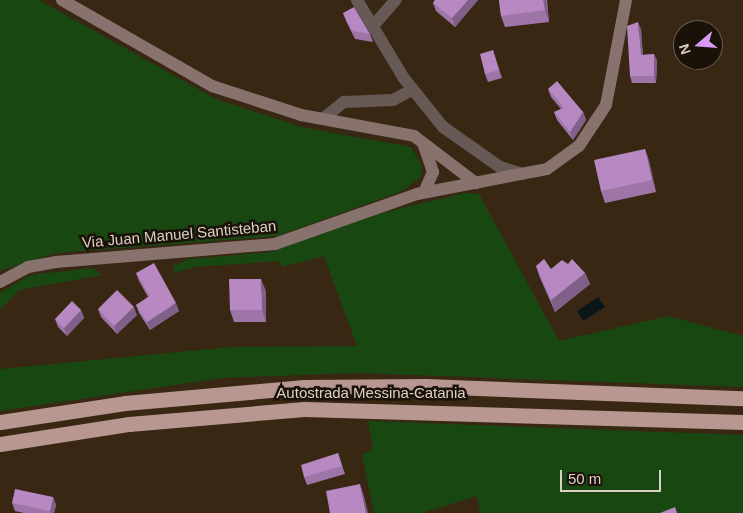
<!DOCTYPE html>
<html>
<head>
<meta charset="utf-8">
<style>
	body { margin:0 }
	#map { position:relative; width:743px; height:513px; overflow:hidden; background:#382713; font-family:Helvetica,sans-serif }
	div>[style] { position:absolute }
	.green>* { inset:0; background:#194712 }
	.water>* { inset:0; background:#091718 }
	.street>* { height:12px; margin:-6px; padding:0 6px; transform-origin:6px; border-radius:6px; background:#665956 }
	.secondary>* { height:12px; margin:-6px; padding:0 6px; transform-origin:6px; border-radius:6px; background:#88726e }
	.highway>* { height:15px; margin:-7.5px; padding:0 7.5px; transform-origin:7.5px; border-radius:7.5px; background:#b89790 }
	.wall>* { inset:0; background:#9d75a7 }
	.shaded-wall>* { inset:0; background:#805f88 }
	.building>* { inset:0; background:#b788c2 }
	span { translate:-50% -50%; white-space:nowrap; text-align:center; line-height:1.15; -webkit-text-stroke:5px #1a1209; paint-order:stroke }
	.street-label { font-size:15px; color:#dcd0c4 }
	.north { position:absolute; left:673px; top:20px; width:50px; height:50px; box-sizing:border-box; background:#1a1209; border:1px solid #685e54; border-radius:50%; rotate:252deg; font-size:14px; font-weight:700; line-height:20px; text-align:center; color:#dcd0c4 }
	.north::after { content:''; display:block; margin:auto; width:18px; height:22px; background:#d99af7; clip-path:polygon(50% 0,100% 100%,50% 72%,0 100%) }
	.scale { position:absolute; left:560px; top:470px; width:101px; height:22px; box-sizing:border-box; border:2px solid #dcd0c4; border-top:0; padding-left:6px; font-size:15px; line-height:18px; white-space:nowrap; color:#dcd0c4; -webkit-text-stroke:4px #1a1209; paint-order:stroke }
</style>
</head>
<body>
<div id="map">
	<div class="green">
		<i style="clip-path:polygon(0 0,39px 0,216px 99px,301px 127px,411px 147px,422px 166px,421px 177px,402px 191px,278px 236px,56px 253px,0 271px)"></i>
		<i style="clip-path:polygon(464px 193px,479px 194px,559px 341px,668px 316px,743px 336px,743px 387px,358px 373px,222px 378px,0 411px,0 369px,231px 347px,357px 346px,324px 256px,282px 267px,279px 261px,195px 267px,174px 273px,173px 266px,190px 259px,271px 252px,378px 214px)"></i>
		<i style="clip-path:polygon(93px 268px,102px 275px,19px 290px,0 310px,0 293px,30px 275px)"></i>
		<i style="clip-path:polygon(368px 421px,743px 435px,743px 513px,480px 513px,477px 496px,422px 513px,374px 513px,362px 455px,373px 449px)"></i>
	</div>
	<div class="water">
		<i style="clip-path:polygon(598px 297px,605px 307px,583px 321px,577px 311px)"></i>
	</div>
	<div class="street">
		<i style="left:357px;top:0;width:90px;rotate:59.1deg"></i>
		<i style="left:403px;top:77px;width:64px;rotate:51.3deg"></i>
		<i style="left:443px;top:127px;width:70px;rotate:35.1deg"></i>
		<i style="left:500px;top:167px;width:24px;rotate:17deg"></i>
		<i style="left:373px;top:26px;width:35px;rotate:-49deg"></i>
		<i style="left:324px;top:118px;width:26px;rotate:-39deg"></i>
		<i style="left:344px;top:102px;width:49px;rotate:-2.3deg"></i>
		<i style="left:393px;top:100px;width:21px;rotate:-28deg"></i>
	</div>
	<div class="secondary">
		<i style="left:62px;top:0;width:173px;rotate:29.8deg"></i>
		<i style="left:212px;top:86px;width:94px;rotate:18deg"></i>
		<i style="left:301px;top:115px;width:115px;rotate:10.5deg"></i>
		<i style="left:414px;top:136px;width:78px;rotate:37.2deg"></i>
		<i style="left:423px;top:143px;width:31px;rotate:71deg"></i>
		<i style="left:433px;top:172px;width:22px;rotate:114deg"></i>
		<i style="left:0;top:282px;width:32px;rotate:-28deg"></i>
		<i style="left:28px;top:267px;width:28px;rotate:-10deg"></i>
		<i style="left:56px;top:262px;width:220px;rotate:-4.7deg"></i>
		<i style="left:275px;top:244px;width:151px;rotate:-19.4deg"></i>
		<i style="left:417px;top:194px;width:132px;rotate:-10.9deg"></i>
		<i style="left:547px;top:169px;width:39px;rotate:-36deg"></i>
		<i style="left:579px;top:146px;width:49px;rotate:-56.6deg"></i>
		<i style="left:606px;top:105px;width:107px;rotate:-79.2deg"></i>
	</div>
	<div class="highway">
		<i style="left:0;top:422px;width:126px;rotate:-8.6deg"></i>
		<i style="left:125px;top:403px;width:180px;rotate:-5.1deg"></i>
		<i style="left:304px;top:387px;width:122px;rotate:-0.5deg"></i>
		<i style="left:426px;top:386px;width:317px;rotate:2.2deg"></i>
		<i style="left:0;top:444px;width:131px;rotate:-8.8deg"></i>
		<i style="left:129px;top:424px;width:176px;rotate:-4.9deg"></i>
		<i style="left:304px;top:409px;width:439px;rotate:1.7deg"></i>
	</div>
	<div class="wall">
		<i style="clip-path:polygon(435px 0,478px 0,455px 27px,436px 11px,433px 3px)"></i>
		<i style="clip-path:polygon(499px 0,547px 0,549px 22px,505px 27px,501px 16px)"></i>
		<i style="clip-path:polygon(343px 13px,370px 34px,373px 42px,355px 39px,346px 21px)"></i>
		<i style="clip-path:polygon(641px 29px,643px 55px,654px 54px,657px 61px,656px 83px,632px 83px,630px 76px)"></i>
		<i style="clip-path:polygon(493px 51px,502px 78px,488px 82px,485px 74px)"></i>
		<i style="clip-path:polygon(548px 89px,583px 112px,586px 120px,573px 140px,557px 120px,554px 112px,561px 109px,551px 97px)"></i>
		<i style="clip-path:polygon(645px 149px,649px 161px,656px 192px,605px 203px,601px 191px)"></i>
		<i style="clip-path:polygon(568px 264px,585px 273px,590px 284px,555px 312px,540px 278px,536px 266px,551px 269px)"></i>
		<i style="clip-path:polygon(136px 273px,179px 311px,150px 330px,139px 313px,136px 305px,148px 297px,139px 281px)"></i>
		<i style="clip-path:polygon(266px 291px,266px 322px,234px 322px,230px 310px)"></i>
		<i style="clip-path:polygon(98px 309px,137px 315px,117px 334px,101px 317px)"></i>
		<i style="clip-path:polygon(81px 310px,84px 318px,67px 336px,58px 327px,55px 319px)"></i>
		<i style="clip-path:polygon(338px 453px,345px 474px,307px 485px,304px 477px)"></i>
		<i style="clip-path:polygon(53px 497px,56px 505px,54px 513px,24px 513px,15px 511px,12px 503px)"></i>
	</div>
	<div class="shaded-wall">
		<i style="clip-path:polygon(468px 0,478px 0,455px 27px,452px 18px)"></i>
		<i style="clip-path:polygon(543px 0,546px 0,549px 22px,545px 10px)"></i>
		<i style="clip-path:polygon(638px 22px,641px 29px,643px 62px,641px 55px)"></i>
		<i style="clip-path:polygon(654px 54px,657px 61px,656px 83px,654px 76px)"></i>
		<i style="clip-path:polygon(583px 112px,586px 120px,573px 140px,570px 132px)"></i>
		<i style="clip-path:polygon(645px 149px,649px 161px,656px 192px,652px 180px)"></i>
		<i style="clip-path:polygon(585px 273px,590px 284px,555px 312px,551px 300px)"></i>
		<i style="clip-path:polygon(261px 279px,266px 291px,266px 322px,262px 310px)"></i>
		<i style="clip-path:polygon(176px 303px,179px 311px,150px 330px,147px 322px)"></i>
		<i style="clip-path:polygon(134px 307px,137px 315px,117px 334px,114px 326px)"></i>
		<i style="clip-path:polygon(81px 310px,84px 318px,67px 336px,64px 328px)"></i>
		<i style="clip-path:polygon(360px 484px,364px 496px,368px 513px,366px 513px)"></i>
		<i style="clip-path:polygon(53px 497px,56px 505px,54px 513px,51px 513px,50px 511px)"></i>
	</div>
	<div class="building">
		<i style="clip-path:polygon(435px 0,468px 0,452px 18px,433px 3px)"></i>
		<i style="clip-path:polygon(499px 0,543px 0,545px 10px,501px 16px)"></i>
		<i style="clip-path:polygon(354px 7px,370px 34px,352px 31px,343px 13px)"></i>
		<i style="clip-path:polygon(638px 22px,641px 55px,654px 54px,654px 76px,630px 76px,627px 26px)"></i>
		<i style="clip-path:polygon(493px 50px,499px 70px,485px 74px,480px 54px)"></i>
		<i style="clip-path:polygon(557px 81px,583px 112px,570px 132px,554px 112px,564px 108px,548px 89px)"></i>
		<i style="clip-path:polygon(645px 149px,652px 180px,601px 191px,594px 160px)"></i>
		<i style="clip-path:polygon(544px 259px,551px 269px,562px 260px,568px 264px,572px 259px,585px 273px,551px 300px,536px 266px)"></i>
		<i style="clip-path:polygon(154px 263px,176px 303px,147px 322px,136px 305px,150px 296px,136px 273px)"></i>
		<i style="clip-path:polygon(229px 279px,261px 279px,262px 310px,230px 310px)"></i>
		<i style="clip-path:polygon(117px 290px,134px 307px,114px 326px,98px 309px)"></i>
		<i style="clip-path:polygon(72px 301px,81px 310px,64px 328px,55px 319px)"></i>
		<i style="clip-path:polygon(338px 453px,342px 466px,304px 477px,301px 465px)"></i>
		<i style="clip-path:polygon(360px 484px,366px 513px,330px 513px,326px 491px)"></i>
		<i style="clip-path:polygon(15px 489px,53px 497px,50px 511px,12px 503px)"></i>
		<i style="clip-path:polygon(675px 507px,677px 513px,660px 513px)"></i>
	</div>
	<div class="street-label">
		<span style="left:179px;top:234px;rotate:-5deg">Via Juan Manuel Santisteban</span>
		<span style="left:371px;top:393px">Autostrada Messina-Catania</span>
	</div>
	<div class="north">N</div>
	<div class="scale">50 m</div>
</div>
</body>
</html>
